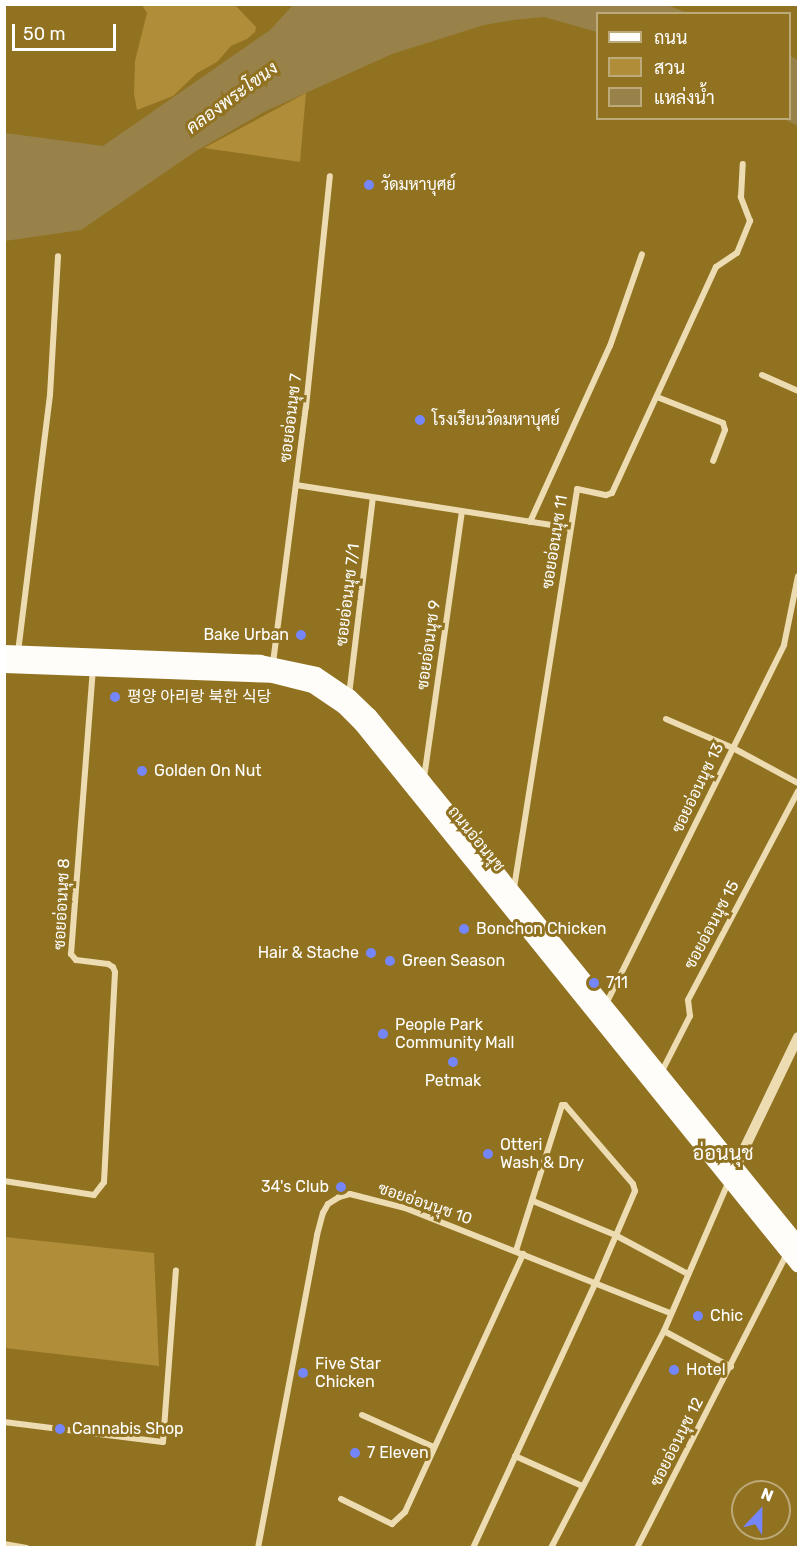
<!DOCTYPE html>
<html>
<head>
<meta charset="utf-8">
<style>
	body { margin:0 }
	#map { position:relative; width:803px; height:1552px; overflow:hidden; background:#917221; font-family:Rubik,"Noto Sans KR",Sarabun,sans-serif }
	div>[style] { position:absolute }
	.green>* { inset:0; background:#af8d39 }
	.water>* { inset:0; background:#988249 }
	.minor>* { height:6px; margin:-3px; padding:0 3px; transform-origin:3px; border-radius:3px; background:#eddcb2 }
	.tertiary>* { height:10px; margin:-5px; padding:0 5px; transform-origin:5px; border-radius:5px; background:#eddcb2 }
	.primary>* { height:15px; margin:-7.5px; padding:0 7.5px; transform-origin:7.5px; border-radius:7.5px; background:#fffdf9 }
	.dots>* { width:16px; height:16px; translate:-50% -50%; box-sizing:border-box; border:3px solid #917221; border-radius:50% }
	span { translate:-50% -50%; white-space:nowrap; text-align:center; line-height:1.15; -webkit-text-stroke:6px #917221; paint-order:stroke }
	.poi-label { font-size:16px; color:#fff }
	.left { translate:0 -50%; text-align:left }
	.right { translate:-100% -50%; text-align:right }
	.street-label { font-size:16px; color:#fff }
	.water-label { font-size:18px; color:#fff; font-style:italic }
	.quarter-label { font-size:20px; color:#fff }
	.frame { position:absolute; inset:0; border:6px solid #fff; pointer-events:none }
	.legend { position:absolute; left:596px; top:12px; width:195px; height:108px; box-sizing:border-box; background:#917221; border:2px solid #bdaa7a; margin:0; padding:8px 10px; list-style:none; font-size:18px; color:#fff }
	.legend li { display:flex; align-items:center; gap:12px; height:30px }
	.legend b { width:30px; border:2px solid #bdaa7a }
	.north { position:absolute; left:731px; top:1480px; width:60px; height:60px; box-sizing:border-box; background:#917221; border:2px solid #bdaa7a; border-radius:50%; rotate:22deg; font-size:16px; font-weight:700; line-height:24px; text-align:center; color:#fff }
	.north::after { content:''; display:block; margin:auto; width:21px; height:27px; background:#7486f9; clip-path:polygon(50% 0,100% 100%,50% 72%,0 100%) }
	.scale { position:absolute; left:12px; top:24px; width:104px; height:27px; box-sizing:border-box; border:3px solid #fff; border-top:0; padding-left:8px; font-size:18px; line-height:21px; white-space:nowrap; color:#fff; -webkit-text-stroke:4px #917221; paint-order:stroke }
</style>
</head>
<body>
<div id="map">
	<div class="green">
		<i style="clip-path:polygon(142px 5px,235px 5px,256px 27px,255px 32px,247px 39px,231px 46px,217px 62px,197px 73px,173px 96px,137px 110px,134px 94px,135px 61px,147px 13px)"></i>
		<i style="clip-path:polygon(306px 93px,300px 162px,204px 148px)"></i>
		<i style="clip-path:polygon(5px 1237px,154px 1253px,159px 1366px,5px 1348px)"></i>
	</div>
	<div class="water">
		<i style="clip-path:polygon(665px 4px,687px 13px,598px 14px,597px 32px,544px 17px,513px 20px,484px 25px,392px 54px,266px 111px,196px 151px,81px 230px,5px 241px,5px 133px,103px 146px,270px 30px,293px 5px)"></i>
		<i style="clip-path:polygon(790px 56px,798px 60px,798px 126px,784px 119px,790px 118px)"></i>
	</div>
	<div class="minor">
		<i style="left:762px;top:375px;width:39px;rotate:24deg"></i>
		<i style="left:657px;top:397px;width:71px;rotate:21.5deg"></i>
		<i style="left:723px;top:423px;width:7px;rotate:74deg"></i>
		<i style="left:725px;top:430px;width:33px;rotate:111deg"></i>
		<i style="left:296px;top:485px;width:278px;rotate:8.9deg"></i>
		<i style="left:530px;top:522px;width:193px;rotate:-65.6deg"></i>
		<i style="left:610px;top:346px;width:97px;rotate:-70.8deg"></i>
		<i style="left:18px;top:652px;width:259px;rotate:-82.9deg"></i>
		<i style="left:50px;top:395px;width:139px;rotate:-86.7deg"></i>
		<i style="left:273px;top:663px;width:258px;rotate:-82.7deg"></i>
		<i style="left:306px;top:407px;width:232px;rotate:-84.1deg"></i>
		<i style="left:349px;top:695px;width:198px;rotate:-83.1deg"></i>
		<i style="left:666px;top:719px;width:73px;rotate:23.4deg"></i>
		<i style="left:733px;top:748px;width:74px;rotate:28.3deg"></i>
		<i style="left:424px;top:778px;width:269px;rotate:-81.9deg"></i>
		<i style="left:514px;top:888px;width:404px;rotate:-81deg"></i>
		<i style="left:577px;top:489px;width:30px;rotate:12deg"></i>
		<i style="left:606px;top:495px;width:6px;rotate:-18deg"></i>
		<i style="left:612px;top:493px;width:249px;rotate:-65.3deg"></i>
		<i style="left:716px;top:267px;width:25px;rotate:-34deg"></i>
		<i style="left:737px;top:253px;width:35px;rotate:-68deg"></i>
		<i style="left:750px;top:221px;width:26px;rotate:-111deg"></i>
		<i style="left:741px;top:197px;width:33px;rotate:-87deg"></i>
		<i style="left:605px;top:1006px;width:403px;rotate:-63.6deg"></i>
		<i style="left:784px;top:645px;width:70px;rotate:-78.5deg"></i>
		<i style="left:661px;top:1073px;width:64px;rotate:-63deg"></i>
		<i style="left:690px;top:1016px;width:16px;rotate:-97deg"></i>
		<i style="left:688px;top:1000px;width:236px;rotate:-62.2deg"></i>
		<i style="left:4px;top:1181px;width:91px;rotate:8.8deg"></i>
		<i style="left:94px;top:1195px;width:16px;rotate:-52deg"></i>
		<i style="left:104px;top:1182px;width:210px;rotate:-87deg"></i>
		<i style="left:115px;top:972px;width:5px;rotate:-112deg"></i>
		<i style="left:113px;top:967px;width:6px;rotate:-149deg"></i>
		<i style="left:108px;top:964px;width:32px;rotate:-173deg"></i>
		<i style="left:76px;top:960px;width:8px;rotate:-130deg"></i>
		<i style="left:71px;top:954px;width:287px;rotate:-85.6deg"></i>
		<i style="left:533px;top:1201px;width:89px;rotate:22.5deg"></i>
		<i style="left:615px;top:1235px;width:83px;rotate:28.1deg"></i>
		<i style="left:664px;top:1331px;width:76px;rotate:28.2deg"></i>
		<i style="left:362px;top:1415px;width:79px;rotate:24deg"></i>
		<i style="left:4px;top:1422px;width:160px;rotate:7.2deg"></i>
		<i style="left:163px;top:1442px;width:172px;rotate:-85.7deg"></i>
		<i style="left:515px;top:1456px;width:73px;rotate:24.1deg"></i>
		<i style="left:341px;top:1499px;width:57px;rotate:26.1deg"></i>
		<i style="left:392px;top:1524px;width:18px;rotate:-43deg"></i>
		<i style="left:405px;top:1512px;width:284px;rotate:-65.4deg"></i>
		<i style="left:4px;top:1544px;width:23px;rotate:10deg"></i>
		<i style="left:258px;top:1548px;width:319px;rotate:-79.3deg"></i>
		<i style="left:317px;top:1235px;width:23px;rotate:-75deg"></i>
		<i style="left:323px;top:1213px;width:10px;rotate:-61deg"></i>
		<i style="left:328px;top:1204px;width:13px;rotate:-32deg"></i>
		<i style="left:339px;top:1197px;width:11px;rotate:-15deg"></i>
		<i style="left:350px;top:1194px;width:57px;rotate:14.3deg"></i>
		<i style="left:405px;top:1208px;width:285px;rotate:21.6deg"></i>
		<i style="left:473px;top:1548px;width:293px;rotate:-65.2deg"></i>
		<i style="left:596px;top:1282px;width:99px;rotate:-66.8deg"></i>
		<i style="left:635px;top:1191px;width:7px;rotate:-106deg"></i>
		<i style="left:633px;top:1184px;width:104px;rotate:-130.7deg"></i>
		<i style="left:565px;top:1105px;width:3px;rotate:180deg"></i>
		<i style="left:562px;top:1105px;width:153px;rotate:107.5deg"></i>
		<i style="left:551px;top:1548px;width:245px;rotate:-62.5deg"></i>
		<i style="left:664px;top:1331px;width:163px;rotate:-66.6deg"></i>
		<i style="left:637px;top:1548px;width:332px;rotate:-63deg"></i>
	</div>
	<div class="tertiary">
		<i style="left:735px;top:1168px;width:145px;rotate:-64.3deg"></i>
	</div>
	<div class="primary">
		<i style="left:4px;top:652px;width:256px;rotate:2.2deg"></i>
		<i style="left:260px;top:662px;width:57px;rotate:12.1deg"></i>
		<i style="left:316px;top:674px;width:40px;rotate:34deg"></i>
		<i style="left:349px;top:696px;width:28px;rotate:44deg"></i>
		<i style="left:369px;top:715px;width:85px;rotate:50.7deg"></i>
		<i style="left:423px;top:781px;width:596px;rotate:50.99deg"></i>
		<i style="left:4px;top:665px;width:268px;rotate:2.1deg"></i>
		<i style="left:272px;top:675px;width:41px;rotate:14deg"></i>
		<i style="left:312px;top:685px;width:37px;rotate:34deg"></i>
		<i style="left:343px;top:706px;width:25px;rotate:45deg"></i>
		<i style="left:361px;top:724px;width:695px;rotate:51.07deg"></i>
	</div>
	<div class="dots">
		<i style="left:369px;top:185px;background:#7486f9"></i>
		<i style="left:420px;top:420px;background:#7486f9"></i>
		<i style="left:301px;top:635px;background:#7486f9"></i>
		<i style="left:115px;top:697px;background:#7486f9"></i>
		<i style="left:142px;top:771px;background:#7486f9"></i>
		<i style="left:464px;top:929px;background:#7486f9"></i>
		<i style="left:371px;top:953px;background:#7486f9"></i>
		<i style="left:390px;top:961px;background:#7486f9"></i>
		<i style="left:594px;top:983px;background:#7486f9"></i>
		<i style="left:383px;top:1034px;background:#7486f9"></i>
		<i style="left:453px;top:1062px;background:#7486f9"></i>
		<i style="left:488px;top:1154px;background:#7486f9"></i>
		<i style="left:341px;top:1187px;background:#7486f9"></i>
		<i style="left:698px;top:1316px;background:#7486f9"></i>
		<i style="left:674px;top:1370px;background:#7486f9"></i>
		<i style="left:303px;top:1373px;background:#7486f9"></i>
		<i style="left:60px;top:1429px;background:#7486f9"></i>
		<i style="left:355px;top:1453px;background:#7486f9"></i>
	</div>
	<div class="poi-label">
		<span class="left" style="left:381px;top:185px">วัดมหาบุศย์</span>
		<span class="left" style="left:432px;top:420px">โรงเรียนวัดมหาบุศย์</span>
		<span class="right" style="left:289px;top:635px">Bake Urban</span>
		<span class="left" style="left:127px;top:697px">평양 아리랑 북한 식당</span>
		<span class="left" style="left:154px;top:771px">Golden On Nut</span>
		<span class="left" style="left:476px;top:929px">Bonchon Chicken</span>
		<span class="right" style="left:359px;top:953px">Hair &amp; Stache</span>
		<span class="left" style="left:402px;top:961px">Green Season</span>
		<span class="left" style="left:606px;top:983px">711</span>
		<span class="left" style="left:395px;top:1034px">People Park<br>Community Mall</span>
		<span style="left:453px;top:1081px">Petmak</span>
		<span class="left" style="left:500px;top:1154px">Otteri<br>Wash &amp; Dry</span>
		<span class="right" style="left:329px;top:1187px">34's Club</span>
		<span class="left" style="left:710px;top:1316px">Chic</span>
		<span class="left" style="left:315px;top:1373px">Five Star<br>Chicken</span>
		<span class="left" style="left:686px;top:1370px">Hotel</span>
		<span class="left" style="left:72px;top:1429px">Cannabis Shop</span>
		<span class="left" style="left:367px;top:1453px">7 Eleven</span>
	</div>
	<div class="street-label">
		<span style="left:291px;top:418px;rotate:-83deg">ซอยอ่อนนุช 7</span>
		<span style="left:555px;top:542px;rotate:-81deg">ซอยอ่อนนุช 11</span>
		<span style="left:348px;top:595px;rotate:-83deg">ซอยอ่อนนุช 7/1</span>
		<span style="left:429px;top:645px;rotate:-82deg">ซอยอ่อนนุช 9</span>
		<span style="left:698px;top:788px;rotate:-64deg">ซอยอ่อนนุช 13</span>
		<span style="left:476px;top:839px;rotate:51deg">ถนนอ่อนนุช</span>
		<span style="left:62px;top:904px;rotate:-87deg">ซอยอ่อนนุช 8</span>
		<span style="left:712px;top:925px;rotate:-62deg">ซอยอ่อนนุช 15</span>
		<span style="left:425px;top:1204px;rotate:19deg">ซอยอ่อนนุช 10</span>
		<span style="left:677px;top:1442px;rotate:-63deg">ซอยอ่อนนุช 12</span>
	</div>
	<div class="water-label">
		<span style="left:232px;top:98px;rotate:-36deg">คลองพระโขนง</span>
	</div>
	<div class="quarter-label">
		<span style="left:723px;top:1153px">อ่อนนุช</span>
	</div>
	<div class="frame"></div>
	<ul class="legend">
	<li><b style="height:8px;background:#fffdf9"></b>ถนน</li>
	<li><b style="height:16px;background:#af8d39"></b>สวน</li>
	<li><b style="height:16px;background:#988249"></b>แหล่งน้ำ</li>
	</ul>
	<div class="north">N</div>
	<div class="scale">50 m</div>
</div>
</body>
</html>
